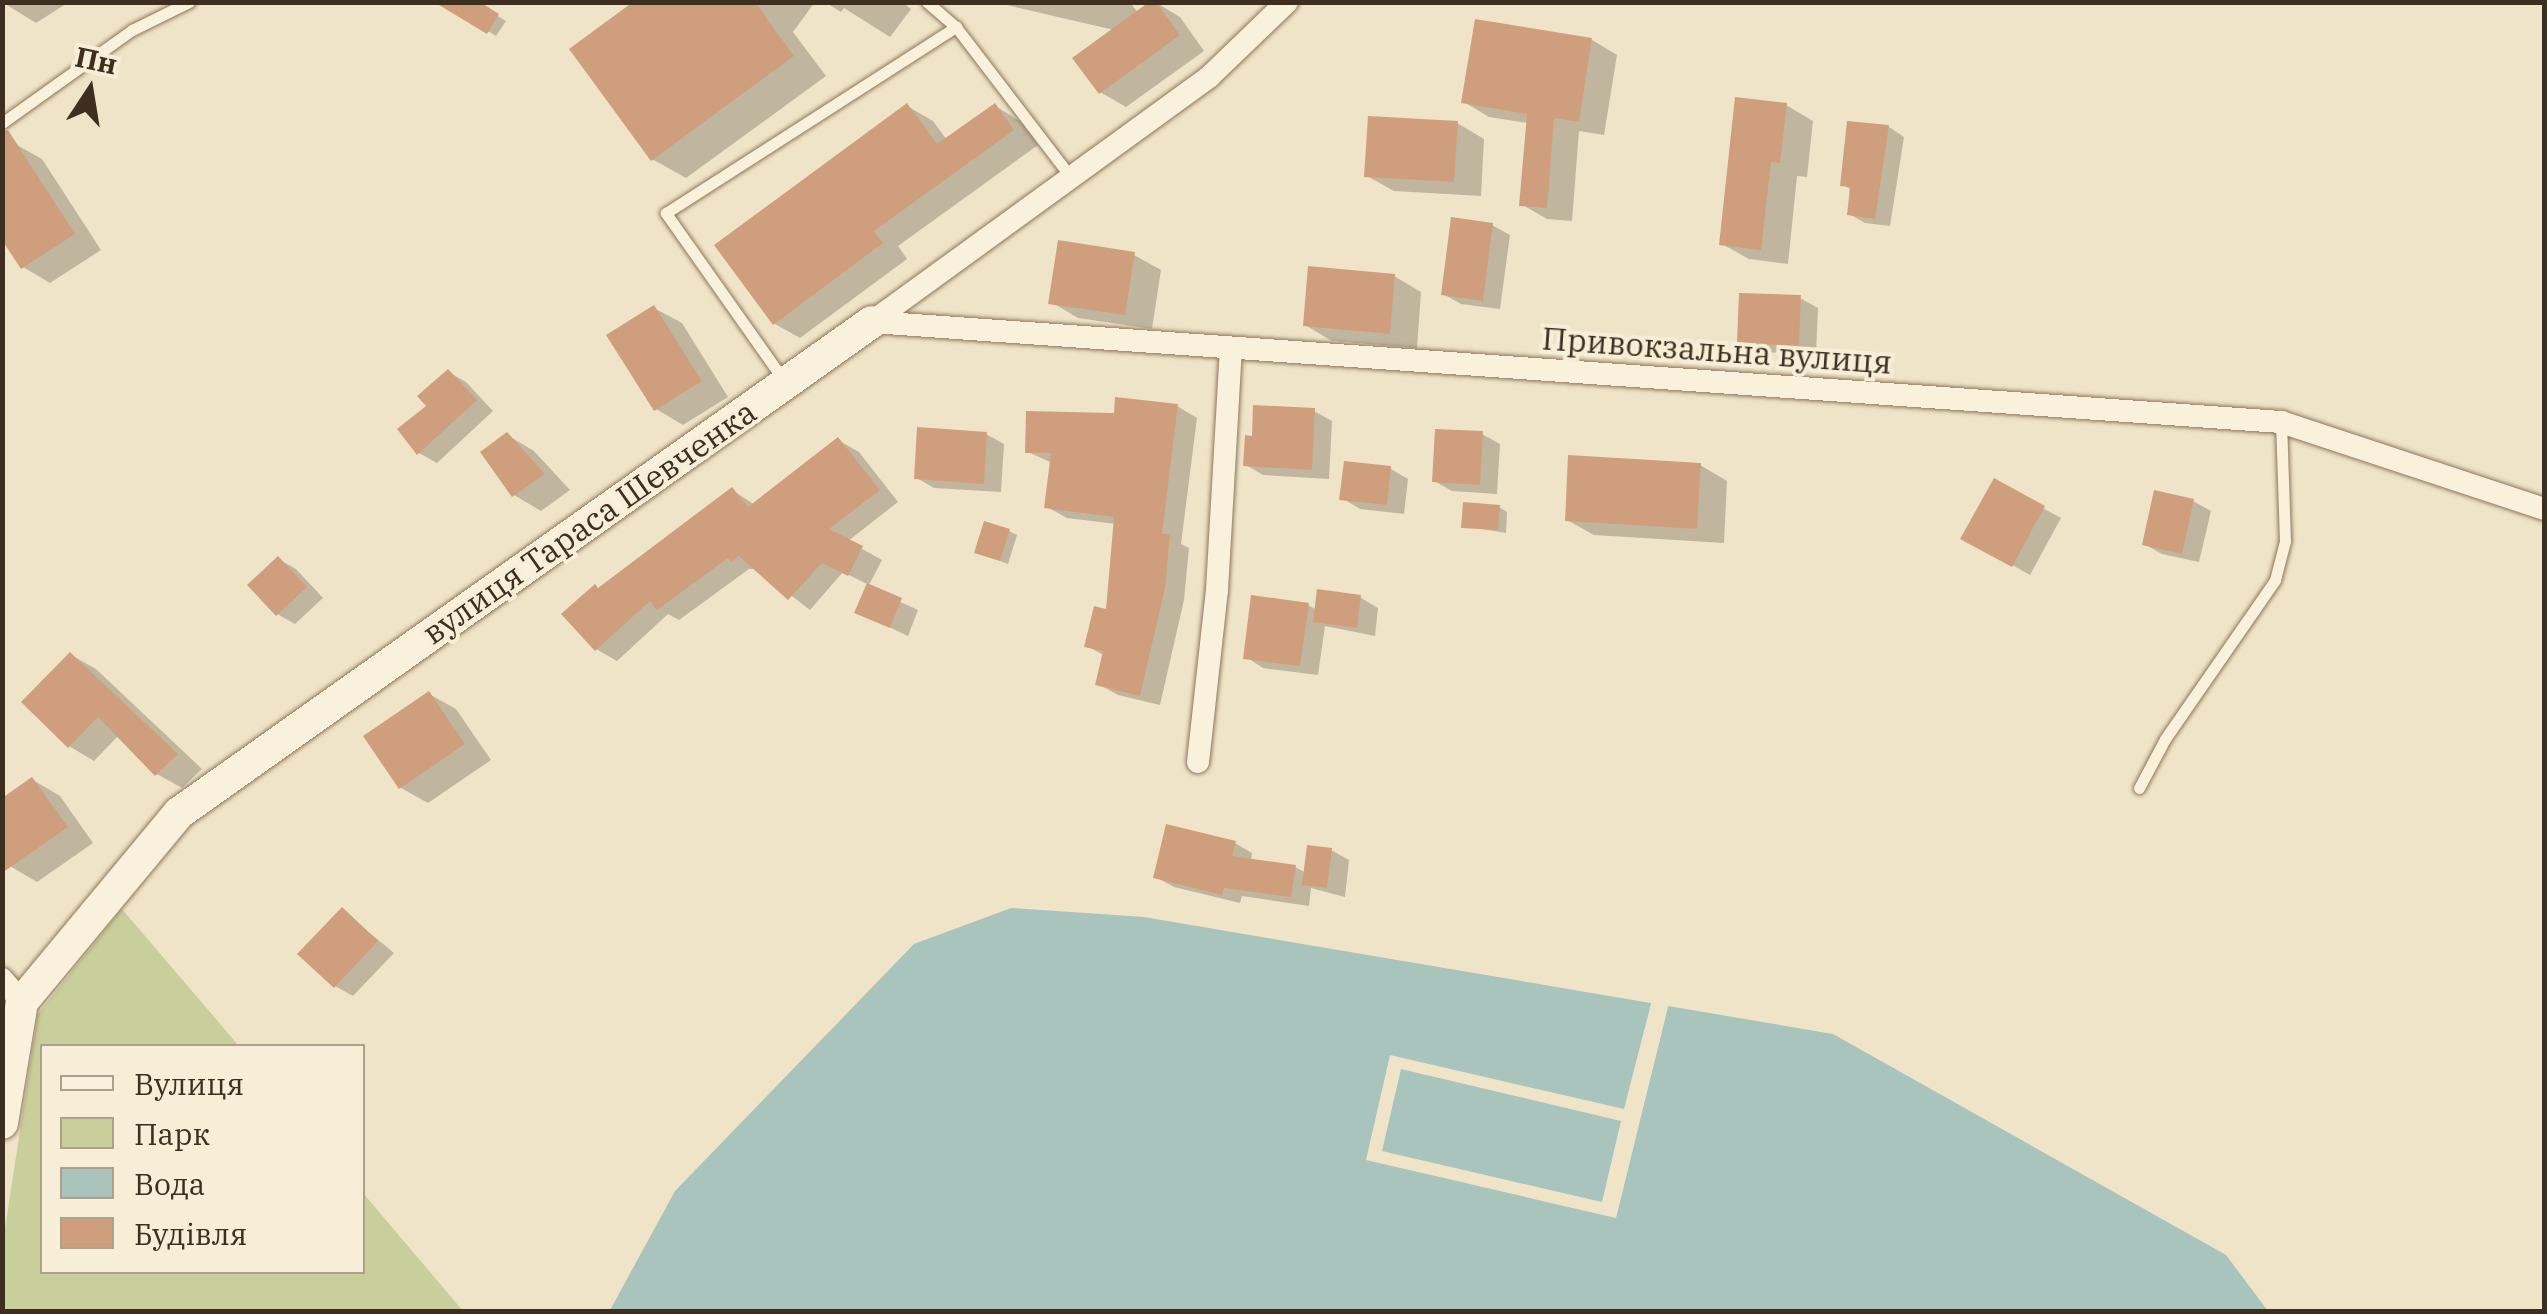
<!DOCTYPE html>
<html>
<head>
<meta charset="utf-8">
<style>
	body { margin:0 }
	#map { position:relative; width:2547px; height:1314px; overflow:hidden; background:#f0e4c8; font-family:"IBM Plex Serif",serif }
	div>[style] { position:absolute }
	.green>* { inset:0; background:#c9cf9b }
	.water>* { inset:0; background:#a9c4bc }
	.pier>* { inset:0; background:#f0e4c8 }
	.shadow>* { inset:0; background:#0003 }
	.building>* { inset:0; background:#cf9f7d }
	.roads { filter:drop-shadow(0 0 2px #8d765c) drop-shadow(0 0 2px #8d765c) }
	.lane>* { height:11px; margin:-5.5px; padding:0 5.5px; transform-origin:5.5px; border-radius:5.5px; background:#faf1dc }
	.street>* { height:22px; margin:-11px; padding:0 11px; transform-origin:11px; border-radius:11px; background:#faf1dc }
	.secondary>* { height:32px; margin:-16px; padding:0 16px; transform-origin:16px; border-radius:16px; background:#faf1dc }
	span { translate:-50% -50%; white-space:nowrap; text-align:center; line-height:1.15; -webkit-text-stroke:8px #f7eed8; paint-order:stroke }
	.street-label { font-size:32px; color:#3d2e20 }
	.frame { position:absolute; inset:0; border:5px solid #3d2e20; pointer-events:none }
	.legend { position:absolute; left:40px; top:1044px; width:325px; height:230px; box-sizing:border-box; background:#f7eed8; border:2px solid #ada18e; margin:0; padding:12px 18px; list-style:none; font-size:30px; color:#3d2e20 }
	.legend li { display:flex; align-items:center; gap:20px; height:50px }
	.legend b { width:50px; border:2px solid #ada18e }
	.north { position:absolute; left:40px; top:40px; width:100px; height:100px; -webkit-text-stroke:8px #f7eed8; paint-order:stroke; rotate:12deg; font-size:28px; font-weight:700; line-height:40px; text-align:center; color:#3d2e20 }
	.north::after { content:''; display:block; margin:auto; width:35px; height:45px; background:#3d2e20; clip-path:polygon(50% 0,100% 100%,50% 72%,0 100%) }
</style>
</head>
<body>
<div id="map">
	<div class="green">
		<i style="clip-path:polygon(122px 909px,239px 1046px,42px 1046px,42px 1272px,362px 1272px,363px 1193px,463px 1311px,3px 1311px,3px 1241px,38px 1014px)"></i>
	</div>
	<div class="water">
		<i style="clip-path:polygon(1011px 908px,1144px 917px,1833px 1034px,2226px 1255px,2268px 1311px,609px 1312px,675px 1191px,914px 944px)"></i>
	</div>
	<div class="pier">
		<i style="clip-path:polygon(evenodd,1652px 1000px,1669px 1003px,1616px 1218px,1366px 1160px,1390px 1055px,1624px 1109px,1652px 1000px,1401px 1069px,1621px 1121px,1602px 1202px,1382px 1151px,1401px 1069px)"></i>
	</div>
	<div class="shadow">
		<i style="clip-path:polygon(2px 2px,69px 2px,36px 23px)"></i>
		<i style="clip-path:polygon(475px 2px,506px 21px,496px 36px,463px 16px)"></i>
		<i style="clip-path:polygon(637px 2px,815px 2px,793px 32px,826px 76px,686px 178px,652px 159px)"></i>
		<i style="clip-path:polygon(825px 2px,902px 2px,911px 9px,890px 37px,844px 8px,841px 12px)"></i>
		<i style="clip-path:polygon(994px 2px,1130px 2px,1138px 13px,1155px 2px,1180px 17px,1204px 51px,1126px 107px,1100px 92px,1114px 30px)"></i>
		<i style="clip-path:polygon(1592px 40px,1617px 55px,1604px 135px,1579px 131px,1572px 221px,1547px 219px,1521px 204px,1528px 123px,1489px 117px,1464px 102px)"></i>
		<i style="clip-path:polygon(1786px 105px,1813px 121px,1807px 177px,1797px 176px,1788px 264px,1749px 259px,1722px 244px)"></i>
		<i style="clip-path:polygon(907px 106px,933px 121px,947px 140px,995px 106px,1020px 121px,1038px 145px,898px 246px,907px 259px,800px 338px,775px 324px)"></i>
		<i style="clip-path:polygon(1457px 123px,1484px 139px,1481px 196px,1394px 191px,1367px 176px)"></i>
		<i style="clip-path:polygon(1849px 123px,1889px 127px,1904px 137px,1890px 226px,1865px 223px,1849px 214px,1852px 190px,1843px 185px)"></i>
		<i style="clip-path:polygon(15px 144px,42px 159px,101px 250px,50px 283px,23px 267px)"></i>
		<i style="clip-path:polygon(1492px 225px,1510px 235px,1500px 309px,1461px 304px,1443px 294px)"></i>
		<i style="clip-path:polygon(1134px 255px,1161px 270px,1152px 329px,1078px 318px,1051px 302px)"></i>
		<i style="clip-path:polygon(1394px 276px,1421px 292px,1417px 348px,1332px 341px,1305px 325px)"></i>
		<i style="clip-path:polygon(1800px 298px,1818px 308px,1816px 354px,1757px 352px,1740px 342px)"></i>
		<i style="clip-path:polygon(654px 308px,682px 323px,728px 397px,683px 425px,656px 409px)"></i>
		<i style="clip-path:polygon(448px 372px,466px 382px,493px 411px,437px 463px,419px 453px,429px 406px)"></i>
		<i style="clip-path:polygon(1177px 406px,1197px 418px,1181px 544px,1189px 548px,1184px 600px,1160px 705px,1118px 695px,1098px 684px,1105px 656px,1087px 646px,1108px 612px,1116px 524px,1067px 518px,1047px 507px,1052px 463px,1028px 452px,1116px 415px)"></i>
		<i style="clip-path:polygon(1314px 411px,1332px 421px,1329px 479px,1263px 475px,1246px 465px,1254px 438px)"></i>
		<i style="clip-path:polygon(986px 434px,1004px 444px,1001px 492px,934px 488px,917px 478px)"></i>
		<i style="clip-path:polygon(1482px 434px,1500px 444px,1497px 494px,1452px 491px,1434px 481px)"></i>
		<i style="clip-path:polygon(507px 435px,534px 451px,570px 490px,541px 511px,514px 495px)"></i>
		<i style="clip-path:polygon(838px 440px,859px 452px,898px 502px,848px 541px,882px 560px,868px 587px,918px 610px,908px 636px,858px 612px,869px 585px,843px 572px,810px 610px,757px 569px,749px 569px,679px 620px,668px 614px,617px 661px,596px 649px,599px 590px,732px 490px,755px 505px)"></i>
		<i style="clip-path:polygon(1700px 465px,1727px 481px,1724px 543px,1594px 535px,1567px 520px)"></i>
		<i style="clip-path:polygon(1391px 469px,1408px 479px,1404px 514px,1360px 509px,1342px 498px)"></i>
		<i style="clip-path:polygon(1995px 482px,2061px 518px,2030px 575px,1964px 538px)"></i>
		<i style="clip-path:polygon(2193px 501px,2211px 511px,2199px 562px,2162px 554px,2144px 544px)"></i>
		<i style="clip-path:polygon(1499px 507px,1507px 512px,1506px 533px,1463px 526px)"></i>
		<i style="clip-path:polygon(1009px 531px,1017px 535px,1008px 564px,977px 552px)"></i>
		<i style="clip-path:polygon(278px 559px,296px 569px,323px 598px,295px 624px,277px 614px)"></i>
		<i style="clip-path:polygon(1361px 598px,1378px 608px,1375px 636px,1325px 626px,1318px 675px,1263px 668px,1246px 657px,1308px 605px,1317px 610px)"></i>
		<i style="clip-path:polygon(71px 655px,96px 669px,202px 769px,182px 788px,157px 774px,119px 735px,94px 761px,69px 746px)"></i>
		<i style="clip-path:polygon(429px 694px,456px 709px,491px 760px,428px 803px,401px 788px)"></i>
		<i style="clip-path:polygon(33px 780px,60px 796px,93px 843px,37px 882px,10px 866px)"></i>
		<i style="clip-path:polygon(1235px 843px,1252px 853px,1251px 861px,1295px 867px,1306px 873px,1331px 850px,1349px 860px,1345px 897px,1311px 888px,1309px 906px,1242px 896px,1240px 903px,1174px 887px,1156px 877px)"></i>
		<i style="clip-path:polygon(342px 910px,394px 953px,353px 996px,335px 986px)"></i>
	</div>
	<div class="building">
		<i style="clip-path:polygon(434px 2px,480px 2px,499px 14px,487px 34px)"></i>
		<i style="clip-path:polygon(633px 2px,755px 2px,794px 56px,651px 161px,569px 49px)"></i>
		<i style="clip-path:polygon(1149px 2px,1156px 2px,1180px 35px,1099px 94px,1072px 58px)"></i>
		<i style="clip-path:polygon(1475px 19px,1592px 38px,1579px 122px,1554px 118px,1547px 208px,1519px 206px,1527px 114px,1461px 103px)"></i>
		<i style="clip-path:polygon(1735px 97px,1787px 103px,1780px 163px,1771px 162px,1761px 250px,1719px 245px)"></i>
		<i style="clip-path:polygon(907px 103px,937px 144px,995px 103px,1014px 130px,874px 231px,883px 243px,773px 325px,714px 245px)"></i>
		<i style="clip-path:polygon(1368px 116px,1458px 121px,1454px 182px,1364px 177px)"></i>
		<i style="clip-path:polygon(1847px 121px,1889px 125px,1875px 219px,1847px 215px,1850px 187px,1840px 186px)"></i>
		<i style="clip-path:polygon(8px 130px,75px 234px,21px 269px,2px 240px,2px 132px)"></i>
		<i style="clip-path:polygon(1451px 217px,1493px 223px,1483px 301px,1441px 295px)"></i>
		<i style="clip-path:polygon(1058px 240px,1135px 252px,1125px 315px,1048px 304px)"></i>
		<i style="clip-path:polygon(1308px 266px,1395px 274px,1390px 334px,1303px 326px)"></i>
		<i style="clip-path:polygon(1739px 293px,1801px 295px,1799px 346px,1737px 343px)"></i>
		<i style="clip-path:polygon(654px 305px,702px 381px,654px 411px,606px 335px)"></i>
		<i style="clip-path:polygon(448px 369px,477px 400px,417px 455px,397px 429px,426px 406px,417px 396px)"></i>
		<i style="clip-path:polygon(1115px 397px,1178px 404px,1162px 534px,1170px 534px,1165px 588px,1140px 696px,1095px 685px,1103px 651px,1084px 647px,1094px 606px,1106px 609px,1114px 517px,1044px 508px,1051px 453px,1025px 453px,1026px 411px,1114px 413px)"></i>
		<i style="clip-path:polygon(1253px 405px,1315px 408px,1312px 470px,1243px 466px,1245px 435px,1252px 436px)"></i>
		<i style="clip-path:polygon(917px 427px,987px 432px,984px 484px,914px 479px)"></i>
		<i style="clip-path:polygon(1435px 429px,1483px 431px,1480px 485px,1432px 482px)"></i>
		<i style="clip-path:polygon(507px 432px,545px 474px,512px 497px,480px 452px)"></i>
		<i style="clip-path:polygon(838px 437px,880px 490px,829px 529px,863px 546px,848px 576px,822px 563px,788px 600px,739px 556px,731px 562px,728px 558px,657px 610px,650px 601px,595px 651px,561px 614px,595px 584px,598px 588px,732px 487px,748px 507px)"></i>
		<i style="clip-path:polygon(1568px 455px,1701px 463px,1697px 529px,1565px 521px)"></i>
		<i style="clip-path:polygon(1344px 461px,1391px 466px,1387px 505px,1339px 500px)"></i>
		<i style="clip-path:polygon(1994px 478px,2045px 506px,2012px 567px,1960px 539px)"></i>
		<i style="clip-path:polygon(2154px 490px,2194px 499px,2182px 554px,2142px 545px)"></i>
		<i style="clip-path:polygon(1463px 502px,1500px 505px,1498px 530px,1461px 528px)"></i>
		<i style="clip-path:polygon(984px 521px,1010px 529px,1000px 561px,974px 553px)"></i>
		<i style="clip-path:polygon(278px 556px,307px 587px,276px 616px,247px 585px)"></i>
		<i style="clip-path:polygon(867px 583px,902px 598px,890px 628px,854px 613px)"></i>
		<i style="clip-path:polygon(1317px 589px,1361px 595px,1357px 628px,1313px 622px)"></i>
		<i style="clip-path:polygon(1251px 595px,1309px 603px,1300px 666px,1243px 659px)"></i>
		<i style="clip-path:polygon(70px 652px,178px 754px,155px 776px,98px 717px,68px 748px,21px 702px)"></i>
		<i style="clip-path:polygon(429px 691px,465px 744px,399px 789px,363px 736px)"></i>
		<i style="clip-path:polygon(32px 777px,68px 827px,2px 873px,2px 798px)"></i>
		<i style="clip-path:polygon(1166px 824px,1236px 841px,1232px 856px,1296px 865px,1291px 897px,1224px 888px,1222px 895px,1153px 878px)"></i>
		<i style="clip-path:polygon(1307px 845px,1332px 848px,1327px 888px,1302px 885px)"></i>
		<i style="clip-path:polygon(342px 907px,378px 941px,334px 988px,297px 954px)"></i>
	</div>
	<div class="roads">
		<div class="lane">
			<i style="left:927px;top:2px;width:38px;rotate:41deg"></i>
			<i style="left:956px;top:27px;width:188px;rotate:52.6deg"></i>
			<i style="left:2px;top:123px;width:160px;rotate:-35.6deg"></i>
			<i style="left:132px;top:30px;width:64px;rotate:-26.2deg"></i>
			<i style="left:785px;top:382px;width:207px;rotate:-125.2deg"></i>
			<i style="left:666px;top:213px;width:345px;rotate:-32.7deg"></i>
			<i style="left:2139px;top:788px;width:55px;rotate:-62deg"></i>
			<i style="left:2165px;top:739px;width:193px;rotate:-55.3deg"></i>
			<i style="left:2275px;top:580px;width:40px;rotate:-75.6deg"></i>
			<i style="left:2285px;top:541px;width:119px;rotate:-91.9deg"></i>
		</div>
		<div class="street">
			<i style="left:872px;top:322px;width:1413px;rotate:4.06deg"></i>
			<i style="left:2281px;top:422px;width:277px;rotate:18.3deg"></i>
			<i style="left:872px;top:322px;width:417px;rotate:-36deg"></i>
			<i style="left:1209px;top:77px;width:108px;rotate:-43.9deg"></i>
			<i style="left:1198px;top:762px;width:173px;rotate:-83.7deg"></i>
			<i style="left:1217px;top:590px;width:242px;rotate:-86.7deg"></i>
			<i style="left:2px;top:979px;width:30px;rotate:49deg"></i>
		</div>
		<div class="secondary">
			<i style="left:2px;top:1123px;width:123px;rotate:-80.6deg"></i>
			<i style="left:22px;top:1002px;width:246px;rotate:-50.3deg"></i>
			<i style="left:179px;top:813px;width:849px;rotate:-35.32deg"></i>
		</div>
	</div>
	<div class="street-label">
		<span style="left:1717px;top:350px;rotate:4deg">Привокзальна вулиця</span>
		<span style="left:589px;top:522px;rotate:-35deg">вулиця Тараса Шевченка</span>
	</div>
	<div class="frame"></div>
	<ul class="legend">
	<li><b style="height:12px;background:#faf1dc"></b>Вулиця</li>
	<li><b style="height:28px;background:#c9cf9b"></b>Парк</li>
	<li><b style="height:28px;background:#a9c4bc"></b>Вода</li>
	<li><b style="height:28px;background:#cf9f7d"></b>Будівля</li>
	</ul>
	<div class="north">Пн</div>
</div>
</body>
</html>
